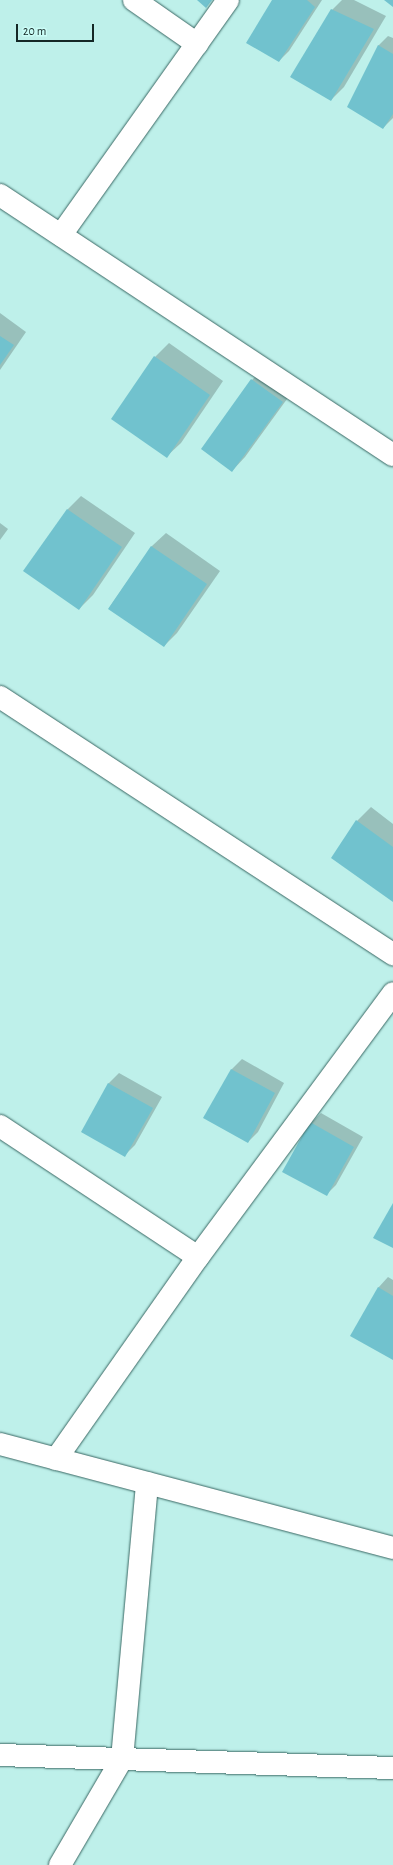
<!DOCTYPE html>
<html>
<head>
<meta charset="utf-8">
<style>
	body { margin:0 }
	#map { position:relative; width:393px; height:1865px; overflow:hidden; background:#bef0ea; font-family:"Alegreya Sans",sans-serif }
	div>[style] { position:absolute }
	.shadow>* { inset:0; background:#0003 }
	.building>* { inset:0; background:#71c2ce }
	.roads { filter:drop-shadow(0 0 1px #396763) drop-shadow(0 0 1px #396763) }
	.minor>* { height:22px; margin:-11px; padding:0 11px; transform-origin:11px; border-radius:11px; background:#fff }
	span { translate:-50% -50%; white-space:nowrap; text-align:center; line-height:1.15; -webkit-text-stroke:3.5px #cbfdf7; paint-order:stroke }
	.scale { position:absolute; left:16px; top:24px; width:78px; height:18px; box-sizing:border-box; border:2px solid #142725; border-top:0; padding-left:5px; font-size:12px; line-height:14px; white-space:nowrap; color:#142725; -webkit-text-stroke:3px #cbfdf7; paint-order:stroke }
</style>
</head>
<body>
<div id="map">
	<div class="shadow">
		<i style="clip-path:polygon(273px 0,322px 0,289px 51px,279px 61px)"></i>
		<i style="clip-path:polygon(342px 0,354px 0,386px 16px,344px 87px,331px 100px,332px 10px)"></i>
		<i style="clip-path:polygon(388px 36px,393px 38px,393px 118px,383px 128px,378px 46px)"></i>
		<i style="clip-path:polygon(0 313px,26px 332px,0 370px)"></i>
		<i style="clip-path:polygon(169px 343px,223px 381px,181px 443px,167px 456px,113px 419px,155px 357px)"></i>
		<i style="clip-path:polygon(266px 366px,295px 388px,245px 457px,232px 471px,202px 449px,252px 380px)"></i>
		<i style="clip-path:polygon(81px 496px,135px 533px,93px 595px,79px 609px,25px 571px,68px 509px)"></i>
		<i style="clip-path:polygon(0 523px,8px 529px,0 540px)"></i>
		<i style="clip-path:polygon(166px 533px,220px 571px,177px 633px,164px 646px,109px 608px,152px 546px)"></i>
		<i style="clip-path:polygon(371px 807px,393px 824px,393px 901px,333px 858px,357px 821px)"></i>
		<i style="clip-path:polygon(242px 1059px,284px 1083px,258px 1132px,248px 1142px,205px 1118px,232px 1069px)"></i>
		<i style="clip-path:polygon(119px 1073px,162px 1097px,135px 1145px,125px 1155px,82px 1132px,109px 1083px)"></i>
		<i style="clip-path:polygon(321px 1113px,363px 1137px,336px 1185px,326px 1195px,311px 1123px)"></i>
		<i style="clip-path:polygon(388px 1277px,393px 1280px,393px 1359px,378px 1288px)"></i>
	</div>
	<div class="building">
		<i style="clip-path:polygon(197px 0,212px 0,206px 8px)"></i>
		<i style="clip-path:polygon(272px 0,307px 0,315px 7px,279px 62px,246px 43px)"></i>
		<i style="clip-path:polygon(384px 0,393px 0,393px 7px)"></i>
		<i style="clip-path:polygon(331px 9px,374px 29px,331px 101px,290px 77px)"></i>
		<i style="clip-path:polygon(378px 45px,393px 54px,393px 114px,383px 129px,347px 107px)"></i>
		<i style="clip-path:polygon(0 336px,14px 345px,0 365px)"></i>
		<i style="clip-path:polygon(154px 356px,210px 395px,167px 458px,111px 419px)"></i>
		<i style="clip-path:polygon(251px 379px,283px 402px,232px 472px,201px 449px)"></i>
		<i style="clip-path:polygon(67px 509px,122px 547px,79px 610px,23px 571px)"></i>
		<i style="clip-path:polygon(151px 546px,207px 584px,164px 647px,108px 609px)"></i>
		<i style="clip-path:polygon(356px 820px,393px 847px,393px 902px,331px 858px)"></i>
		<i style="clip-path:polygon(231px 1069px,275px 1093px,248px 1143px,203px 1118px)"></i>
		<i style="clip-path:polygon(108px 1083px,153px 1108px,125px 1157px,81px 1132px)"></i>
		<i style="clip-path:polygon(310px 1122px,354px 1147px,327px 1196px,282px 1172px)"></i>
		<i style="clip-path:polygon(393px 1203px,393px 1248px,373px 1238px)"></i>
		<i style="clip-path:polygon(378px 1287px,393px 1296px,393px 1360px,350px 1336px)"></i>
	</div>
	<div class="roads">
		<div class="minor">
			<i style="left:134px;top:0;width:77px;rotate:34.9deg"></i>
			<i style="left:0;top:195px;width:471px;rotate:33.5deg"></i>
			<i style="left:61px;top:235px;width:288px;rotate:-54.6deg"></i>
			<i style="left:0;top:697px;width:470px;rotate:33.2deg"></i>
			<i style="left:0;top:1126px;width:237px;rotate:33.5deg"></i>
			<i style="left:0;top:1444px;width:407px;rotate:14.8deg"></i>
			<i style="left:56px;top:1459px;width:247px;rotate:-54.9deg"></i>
			<i style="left:198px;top:1257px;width:328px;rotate:-53.5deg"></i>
			<i style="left:0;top:1755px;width:393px;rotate:1.9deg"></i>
			<i style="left:60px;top:1865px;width:123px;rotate:-59.7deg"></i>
			<i style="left:122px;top:1759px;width:277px;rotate:-84.8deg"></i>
		</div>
	</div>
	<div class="scale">20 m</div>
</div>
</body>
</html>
